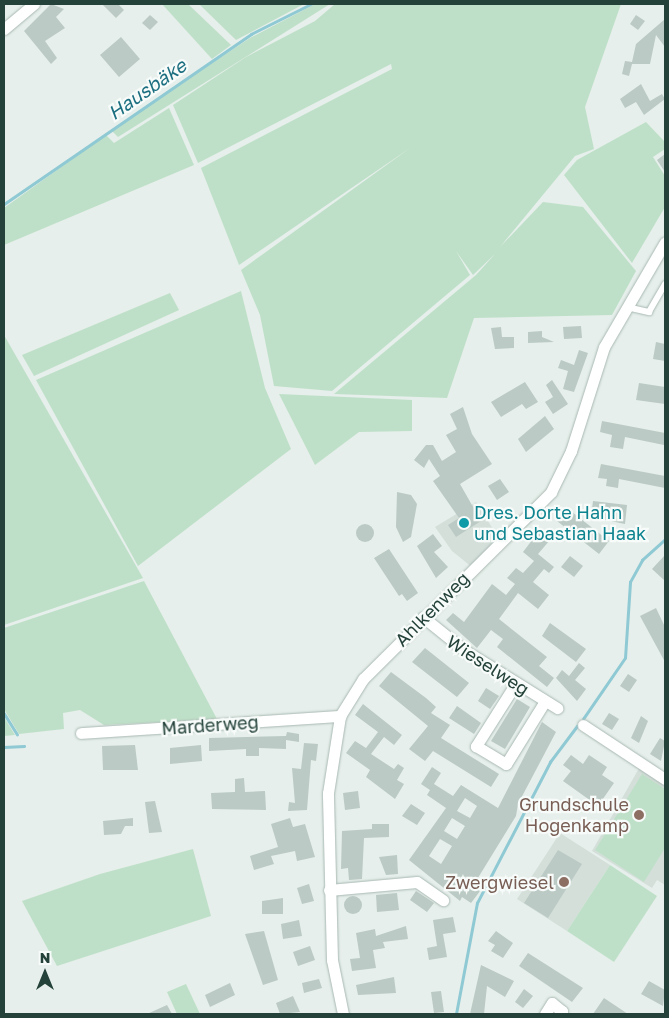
<!DOCTYPE html>
<html>
<head>
<meta charset="utf-8">
<style>
	body { margin:0 }
	#map { position:relative; width:669px; height:1018px; overflow:hidden; background:#e6efeb; font-family:"Golos Text",sans-serif }
	div>[style] { position:absolute }
	.built>* { inset:0; background:#d4dfda }
	.green>* { inset:0; background:#bfe0c8 }
	.stream>* { height:2.5px; margin:-1.25px; padding:0 1.25px; transform-origin:1.25px; border-radius:1.25px; background:#8ec9d4 }
	.building>* { inset:0; background:#bbcac4 }
	.round { border-radius:50% }
	.roads { filter:drop-shadow(0 0 1px #a8b8b2) drop-shadow(0 0 1px #a8b8b2) }
	.service>* { height:5.5px; margin:-2.75px; padding:0 2.75px; transform-origin:2.75px; border-radius:2.75px; background:#fff }
	.minor>* { height:11px; margin:-5.5px; padding:0 5.5px; transform-origin:5.5px; border-radius:5.5px; background:#fff }
	.dots>* { width:14px; height:14px; translate:-50% -50%; box-sizing:border-box; border:2px solid #f7fbf9; border-radius:50% }
	span { translate:-50% -50%; white-space:nowrap; text-align:center; line-height:1.15; -webkit-text-stroke:4.5px #f7fbf9; paint-order:stroke }
	.culture-label { font-size:18px; color:#0d838f }
	.left { translate:0 -50%; text-align:left }
	.street-label { font-size:18px; color:#24423a }
	.education-label { font-size:18px; color:#785e54 }
	.right { translate:-100% -50%; text-align:right }
	.water-label { font-size:19px; color:#1c6f80; font-style:italic }
	.frame { position:absolute; inset:0; border:5px solid #24423a; pointer-events:none }
	.north { position:absolute; left:20px; top:948px; width:50px; height:50px; -webkit-text-stroke:4px #f7fbf9; paint-order:stroke; rotate:0deg; font-size:14px; font-weight:700; line-height:20px; text-align:center; color:#24423a }
	.north::after { content:''; display:block; margin:auto; width:18px; height:22px; background:#24423a; clip-path:polygon(50% 0,100% 100%,50% 72%,0 100%) }
</style>
</head>
<body>
<div id="map">
	<div class="built">
		<i style="clip-path:polygon(476px 502px,501px 542px,473px 568px,452px 551px,435px 527px)"></i>
		<i style="clip-path:polygon(642px 763px,665px 779px,665px 885px,657px 880px,652px 888px,592px 851px)"></i>
		<i style="clip-path:polygon(560px 833px,610px 865px,567px 931px,517px 899px)"></i>
	</div>
	<div class="green">
		<i style="clip-path:polygon(162px 4px,188px 4px,231px 45px,212px 59px)"></i>
		<i style="clip-path:polygon(199px 4px,304px 4px,236px 40px)"></i>
		<i style="clip-path:polygon(315px 4px,330px 4px,118px 137px,111px 130px,250px 38px)"></i>
		<i style="clip-path:polygon(335px 4px,621px 4px,585px 107px,594px 149px,575px 156px,500px 247px,543px 202px,583px 207px,636px 271px,612px 315px,474px 318px,447px 398px,334px 394px,476px 275px,495px 254px,473px 275px,456px 251px,470px 275px,332px 391px,274px 386px,260px 315px,241px 270px,410px 148px,239px 265px,201px 168px,392px 69px,391px 64px,198px 163px,173px 105px,246px 57px,315px 21px)"></i>
		<i style="clip-path:polygon(169px 108px,194px 165px,4px 245px,4px 208px,106px 135px,114px 143px)"></i>
		<i style="clip-path:polygon(646px 122px,665px 142px,665px 149px,653px 157px,665px 176px,665px 207px,632px 263px,564px 175px,577px 160px)"></i>
		<i style="clip-path:polygon(241px 291px,265px 388px,291px 449px,138px 566px,36px 380px)"></i>
		<i style="clip-path:polygon(170px 293px,179px 310px,34px 376px,22px 355px)"></i>
		<i style="clip-path:polygon(4px 335px,143px 578px,4px 625px)"></i>
		<i style="clip-path:polygon(279px 394px,412px 400px,412px 431px,359px 432px,315px 465px)"></i>
		<i style="clip-path:polygon(144px 581px,217px 719px,104px 725px,80px 710px,63px 713px,64px 729px,19px 734px,4px 709px,4px 628px)"></i>
		<i style="clip-path:polygon(4px 717px,15px 735px,4px 736px)"></i>
		<i style="clip-path:polygon(642px 774px,665px 789px,665px 848px,644px 882px,595px 850px)"></i>
		<i style="clip-path:polygon(193px 849px,211px 916px,57px 966px,22px 901px,100px 874px)"></i>
		<i style="clip-path:polygon(610px 865px,657px 896px,614px 962px,567px 931px)"></i>
		<i style="clip-path:polygon(186px 984px,200px 1014px,177px 1014px,167px 992px)"></i>
	</div>
	<div class="stream">
		<i style="left:4px;top:204px;width:300px;rotate:-34.5deg"></i>
		<i style="left:251px;top:34px;width:67px;rotate:-26.6deg"></i>
		<i style="left:4px;top:713px;width:25px;rotate:58deg"></i>
		<i style="left:583px;top:719px;width:74px;rotate:-55.5deg"></i>
		<i style="left:625px;top:658px;width:76px;rotate:-86.2deg"></i>
		<i style="left:630px;top:582px;width:25px;rotate:-61deg"></i>
		<i style="left:642px;top:560px;width:31px;rotate:-42deg"></i>
		<i style="left:4px;top:747px;width:20px;rotate:-3deg"></i>
		<i style="left:456px;top:1014px;width:113px;rotate:-79.3deg"></i>
		<i style="left:477px;top:903px;width:159px;rotate:-62.6deg"></i>
		<i style="left:550px;top:762px;width:45px;rotate:-53.1deg"></i>
	</div>
	<div class="building">
		<i style="clip-path:polygon(51px 4px,64px 9px,56px 17px,65px 28px,45px 41px,57px 58px,51px 64px,24px 31px)"></i>
		<i style="clip-path:polygon(102px 4px,118px 4px,124px 10px,116px 18px)"></i>
		<i style="clip-path:polygon(150px 15px,158px 22px,150px 30px,142px 23px)"></i>
		<i style="clip-path:polygon(636px 15px,645px 21px,638px 30px,630px 24px)"></i>
		<i style="clip-path:polygon(665px 19px,665px 47px,656px 35px,650px 64px,632px 64px,629px 76px,622px 74px,625px 61px,632px 62px,636px 44px)"></i>
		<i style="clip-path:polygon(121px 37px,140px 59px,119px 77px,100px 55px)"></i>
		<i style="clip-path:polygon(641px 84px,650px 101px,662px 94px,665px 99px,644px 115px,636px 102px,625px 108px,620px 99px)"></i>
		<i style="clip-path:polygon(665px 154px,665px 172px,657px 160px)"></i>
		<i style="clip-path:polygon(581px 326px,582px 338px,564px 339px,563px 327px)"></i>
		<i style="clip-path:polygon(501px 327px,502px 337px,514px 337px,514px 348px,495px 349px,491px 328px)"></i>
		<i style="clip-path:polygon(542px 331px,542px 337px,554px 342px,528px 343px,528px 332px)"></i>
		<i style="clip-path:polygon(656px 342px,665px 344px,665px 361px,653px 359px)"></i>
		<i style="clip-path:polygon(579px 350px,588px 353px,574px 392px,563px 389px,568px 371px,558px 368px,561px 360px,574px 365px)"></i>
		<i style="clip-path:polygon(552px 380px,568px 404px,553px 414px,545px 402px,553px 397px,546px 385px)"></i>
		<i style="clip-path:polygon(525px 382px,538px 402px,526px 409px,522px 404px,501px 417px,491px 402px)"></i>
		<i style="clip-path:polygon(639px 383px,665px 387px,665px 404px,636px 400px)"></i>
		<i style="clip-path:polygon(463px 407px,472px 434px,492px 464px,460px 484px,481px 521px,456px 537px,448px 525px,459px 518px,433px 481px,440px 476px,429px 459px,424px 468px,414px 460px,426px 445px,433px 445px,442px 461px,456px 452px,446px 435px,457px 429px,450px 414px)"></i>
		<i style="clip-path:polygon(545px 416px,554px 429px,526px 452px,518px 439px)"></i>
		<i style="clip-path:polygon(602px 421px,665px 433px,664px 445px,625px 437px,623px 449px,610px 447px,612px 435px,600px 432px)"></i>
		<i style="clip-path:polygon(601px 464px,665px 476px,665px 488px,619px 479px,618px 488px,606px 486px,607px 479px,598px 478px)"></i>
		<i style="clip-path:polygon(500px 479px,509px 492px,497px 500px,488px 486px)"></i>
		<i style="clip-path:polygon(397px 492px,411px 495px,417px 504px,411px 537px,403px 542px,396px 527px)"></i>
		<i style="clip-path:polygon(593px 501px,627px 505px,625px 524px,591px 517px)"></i>
		<i style="clip-path:polygon(567px 508px,609px 541px,599px 554px,557px 521px)"></i>
		<i class="round" style="left:356px;top:524px;width:18px;height:18px"></i>
		<i style="clip-path:polygon(539px 531px,550px 540px,538px 554px,554px 567px,549px 573px,544px 569px,533px 582px,549px 595px,538px 609px,518px 593px,499px 619px,547px 657px,539px 666px,554px 678px,547px 687px,497px 647px,503px 639px,491px 630px,477px 648px,446px 620px,453px 613px,464px 622px,492px 584px,506px 595px,515px 584px,507px 578px,516px 568px,523px 573px,534px 561px,523px 552px)"></i>
		<i style="clip-path:polygon(433px 534px,442px 546px,434px 552px,448px 567px,436px 578px,417px 546px)"></i>
		<i style="clip-path:polygon(389px 549px,418px 593px,407px 601px,402px 594px,399px 596px,374px 558px)"></i>
		<i style="clip-path:polygon(665px 555px,665px 581px,652px 569px)"></i>
		<i style="clip-path:polygon(570px 556px,583px 566px,574px 577px,561px 567px)"></i>
		<i style="clip-path:polygon(656px 608px,665px 627px,665px 662px,640px 616px)"></i>
		<i style="clip-path:polygon(550px 623px,586px 649px,576px 662px,542px 636px)"></i>
		<i style="clip-path:polygon(425px 648px,469px 683px,457px 697px,412px 662px)"></i>
		<i style="clip-path:polygon(579px 663px,585px 668px,575px 680px,586px 689px,577px 701px,556px 678px,562px 670px,569px 676px)"></i>
		<i style="clip-path:polygon(391px 672px,426px 698px,436px 707px,431px 713px,450px 725px,441px 738px,499px 774px,491px 787px,433px 751px,425px 761px,409px 749px,428px 726px,379px 686px)"></i>
		<i style="clip-path:polygon(628px 674px,637px 680px,629px 692px,620px 686px)"></i>
		<i style="clip-path:polygon(486px 688px,499px 696px,490px 709px,478px 701px)"></i>
		<i style="clip-path:polygon(517px 699px,530px 707px,505px 749px,491px 741px)"></i>
		<i style="clip-path:polygon(363px 704px,402px 735px,394px 745px,384px 737px,371px 754px,394px 769px,398px 764px,404px 768px,397px 780px,404px 784px,395px 799px,366px 777px,370px 770px,346px 753px,355px 741px,366px 748px,378px 732px,355px 715px)"></i>
		<i style="clip-path:polygon(457px 706px,481px 723px,474px 734px,449px 718px)"></i>
		<i style="clip-path:polygon(609px 713px,619px 719px,612px 730px,602px 724px)"></i>
		<i style="clip-path:polygon(641px 716px,648px 721px,639px 743px,631px 738px)"></i>
		<i style="clip-path:polygon(evenodd,542px 722px,556px 732px,518px 804px,516px 816px,473px 886px,480px 891px,471px 903px,462px 897px,460px 901px,409px 860px,446px 808px,427px 795px,430px 790px,421px 784px,432px 767px,441px 773px,434px 784px,453px 796px,461px 785px,498px 808px,542px 722px,465px 798px,477px 806px,470px 818px,457px 811px,465px 798px,542px 722px,452px 818px,465px 826px,457px 839px,444px 831px,452px 818px,542px 722px,440px 839px,452px 846px,441px 864px,429px 856px,440px 839px)"></i>
		<i style="clip-path:polygon(287px 732px,299px 734px,299px 742px,286px 740px,286px 749px,259px 748px,259px 756px,246px 756px,246px 749px,209px 751px,209px 738px,286px 736px)"></i>
		<i style="clip-path:polygon(660px 738px,665px 741px,661px 761px,650px 754px)"></i>
		<i style="clip-path:polygon(304px 743px,318px 744px,316px 761px,311px 760px,307px 810px,288px 811px,289px 802px,295px 803px,292px 768px,301px 769px)"></i>
		<i style="clip-path:polygon(135px 745px,138px 770px,103px 770px,102px 746px)"></i>
		<i style="clip-path:polygon(201px 745px,202px 761px,170px 764px,170px 748px)"></i>
		<i style="clip-path:polygon(571px 755px,583px 764px,589px 755px,607px 767px,602px 775px,614px 783px,598px 806px,563px 781px,571px 771px,563px 765px)"></i>
		<i style="clip-path:polygon(244px 778px,245px 792px,265px 791px,266px 810px,212px 809px,211px 793px,235px 792px,235px 779px)"></i>
		<i style="clip-path:polygon(358px 791px,360px 808px,345px 810px,343px 793px)"></i>
		<i style="clip-path:polygon(155px 801px,162px 832px,149px 833px,145px 802px)"></i>
		<i style="clip-path:polygon(411px 804px,425px 813px,417px 825px,402px 816px)"></i>
		<i style="clip-path:polygon(133px 818px,133px 826px,125px 826px,121px 834px,104px 835px,103px 821px)"></i>
		<i style="clip-path:polygon(290px 818px,293px 827px,305px 824px,315px 857px,297px 861px,295px 851px,271px 856px,274px 864px,254px 870px,250px 856px,278px 847px,271px 824px)"></i>
		<i style="clip-path:polygon(372px 824px,389px 824px,389px 837px,364px 838px,362px 879px,349px 880px,348px 868px,341px 869px,342px 831px,372px 829px)"></i>
		<i style="clip-path:polygon(558px 850px,582px 864px,548px 918px,524px 903px)"></i>
		<i style="clip-path:polygon(397px 855px,398px 874px,386px 875px,379px 857px)"></i>
		<i style="clip-path:polygon(309px 884px,314px 901px,302px 904px,297px 888px)"></i>
		<i style="clip-path:polygon(416px 891px,434px 903px,427px 912px,410px 900px)"></i>
		<i style="clip-path:polygon(397px 893px,399px 910px,377px 912px,376px 895px)"></i>
		<i class="round" style="left:344px;top:896px;width:18px;height:18px"></i>
		<i style="clip-path:polygon(283px 898px,283px 914px,262px 914px,262px 901px)"></i>
		<i style="clip-path:polygon(453px 917px,456px 932px,443px 934px,447px 957px,429px 960px,427px 948px,437px 946px,433px 920px)"></i>
		<i style="clip-path:polygon(299px 920px,302px 936px,283px 939px,281px 924px)"></i>
		<i style="clip-path:polygon(406px 926px,408px 939px,383px 942px,385px 948px,373px 950px,376px 968px,352px 971px,350px 959px,360px 958px,356px 933px,375px 929px,376px 936px)"></i>
		<i style="clip-path:polygon(264px 931px,278px 980px,263px 985px,245px 934px)"></i>
		<i style="clip-path:polygon(496px 931px,513px 943px,503px 958px,491px 951px,495px 945px,488px 941px)"></i>
		<i style="clip-path:polygon(310px 946px,315px 960px,298px 966px,293px 952px)"></i>
		<i style="clip-path:polygon(528px 953px,583px 988px,572px 1002px,519px 966px)"></i>
		<i style="clip-path:polygon(481px 965px,514px 981px,505px 997px,487px 986px,484px 1014px,470px 1014px)"></i>
		<i style="clip-path:polygon(394px 977px,396px 993px,358px 995px,356px 985px)"></i>
		<i style="clip-path:polygon(319px 979px,322px 988px,304px 993px,302px 983px)"></i>
		<i style="clip-path:polygon(649px 981px,665px 990px,663px 1006px,641px 994px)"></i>
		<i style="clip-path:polygon(230px 983px,235px 995px,210px 1007px,205px 995px)"></i>
		<i style="clip-path:polygon(524px 989px,533px 996px,523px 1008px,515px 1002px)"></i>
		<i style="clip-path:polygon(441px 991px,444px 1012px,434px 1013px,431px 992px)"></i>
		<i style="clip-path:polygon(293px 996px,300px 1012px,280px 1014px,276px 1003px)"></i>
		<i style="clip-path:polygon(604px 998px,628px 1014px,593px 1014px)"></i>
		<i style="clip-path:polygon(167px 1005px,172px 1014px,147px 1014px)"></i>
	</div>
	<div class="roads">
		<div class="service">
			<i style="left:627px;top:307px;width:23px;rotate:13deg"></i>
			<i style="left:649px;top:312px;width:32px;rotate:-60deg"></i>
		</div>
		<div class="minor">
			<i style="left:4px;top:29px;width:39px;rotate:-40deg"></i>
			<i style="left:423px;top:617px;width:53px;rotate:38.8deg"></i>
			<i style="left:464px;top:650px;width:110px;rotate:31.9deg"></i>
			<i style="left:516px;top:683px;width:75px;rotate:122.4deg"></i>
			<i style="left:476px;top:746px;width:35px;rotate:31deg"></i>
			<i style="left:506px;top:764px;width:74px;rotate:-58.2deg"></i>
			<i style="left:583px;top:725px;width:98px;rotate:33.4deg"></i>
			<i style="left:81px;top:733px;width:260px;rotate:-3.8deg"></i>
			<i style="left:329px;top:890px;width:88px;rotate:-5.2deg"></i>
			<i style="left:417px;top:882px;width:32px;rotate:35deg"></i>
			<i style="left:343px;top:1014px;width:55px;rotate:-101.5deg"></i>
			<i style="left:332px;top:960px;width:167px;rotate:-91.4deg"></i>
			<i style="left:328px;top:793px;width:78px;rotate:-81.1deg"></i>
			<i style="left:340px;top:716px;width:44px;rotate:-58.1deg"></i>
			<i style="left:363px;top:679px;width:265px;rotate:-44.8deg"></i>
			<i style="left:551px;top:492px;width:46px;rotate:-64deg"></i>
			<i style="left:571px;top:451px;width:109px;rotate:-72.4deg"></i>
			<i style="left:604px;top:347px;width:121px;rotate:-59.8deg"></i>
			<i style="left:545px;top:1014px;width:13px;rotate:-58deg"></i>
			<i style="left:552px;top:1003px;width:13px;rotate:39deg"></i>
			<i style="left:562px;top:1011px;width:4px;rotate:135deg"></i>
		</div>
	</div>
	<div class="dots">
		<i style="left:464px;top:523px;background:#0f9aa8"></i>
		<i style="left:639px;top:815px;background:#8d6e63"></i>
		<i style="left:564px;top:882px;background:#8d6e63"></i>
	</div>
	<div class="culture-label">
		<span class="left" style="left:474px;top:523px">Dres. Dorte Hahn<br>und Sebastian Haak</span>
	</div>
	<div class="street-label">
		<span style="left:432px;top:609px;rotate:-45deg">Ahlkenweg</span>
		<span style="left:488px;top:665px;rotate:33deg">Wieselweg</span>
		<span style="left:210px;top:725px;rotate:-4deg">Marderweg</span>
	</div>
	<div class="education-label">
		<span class="right" style="left:629px;top:815px">Grundschule<br>Hogenkamp</span>
		<span class="right" style="left:554px;top:882px">Zwergwiesel</span>
	</div>
	<div class="water-label">
		<span style="left:147px;top:89px;rotate:-35deg">Hausbäke</span>
	</div>
	<div class="frame"></div>
	<div class="north">N</div>
</div>
</body>
</html>
